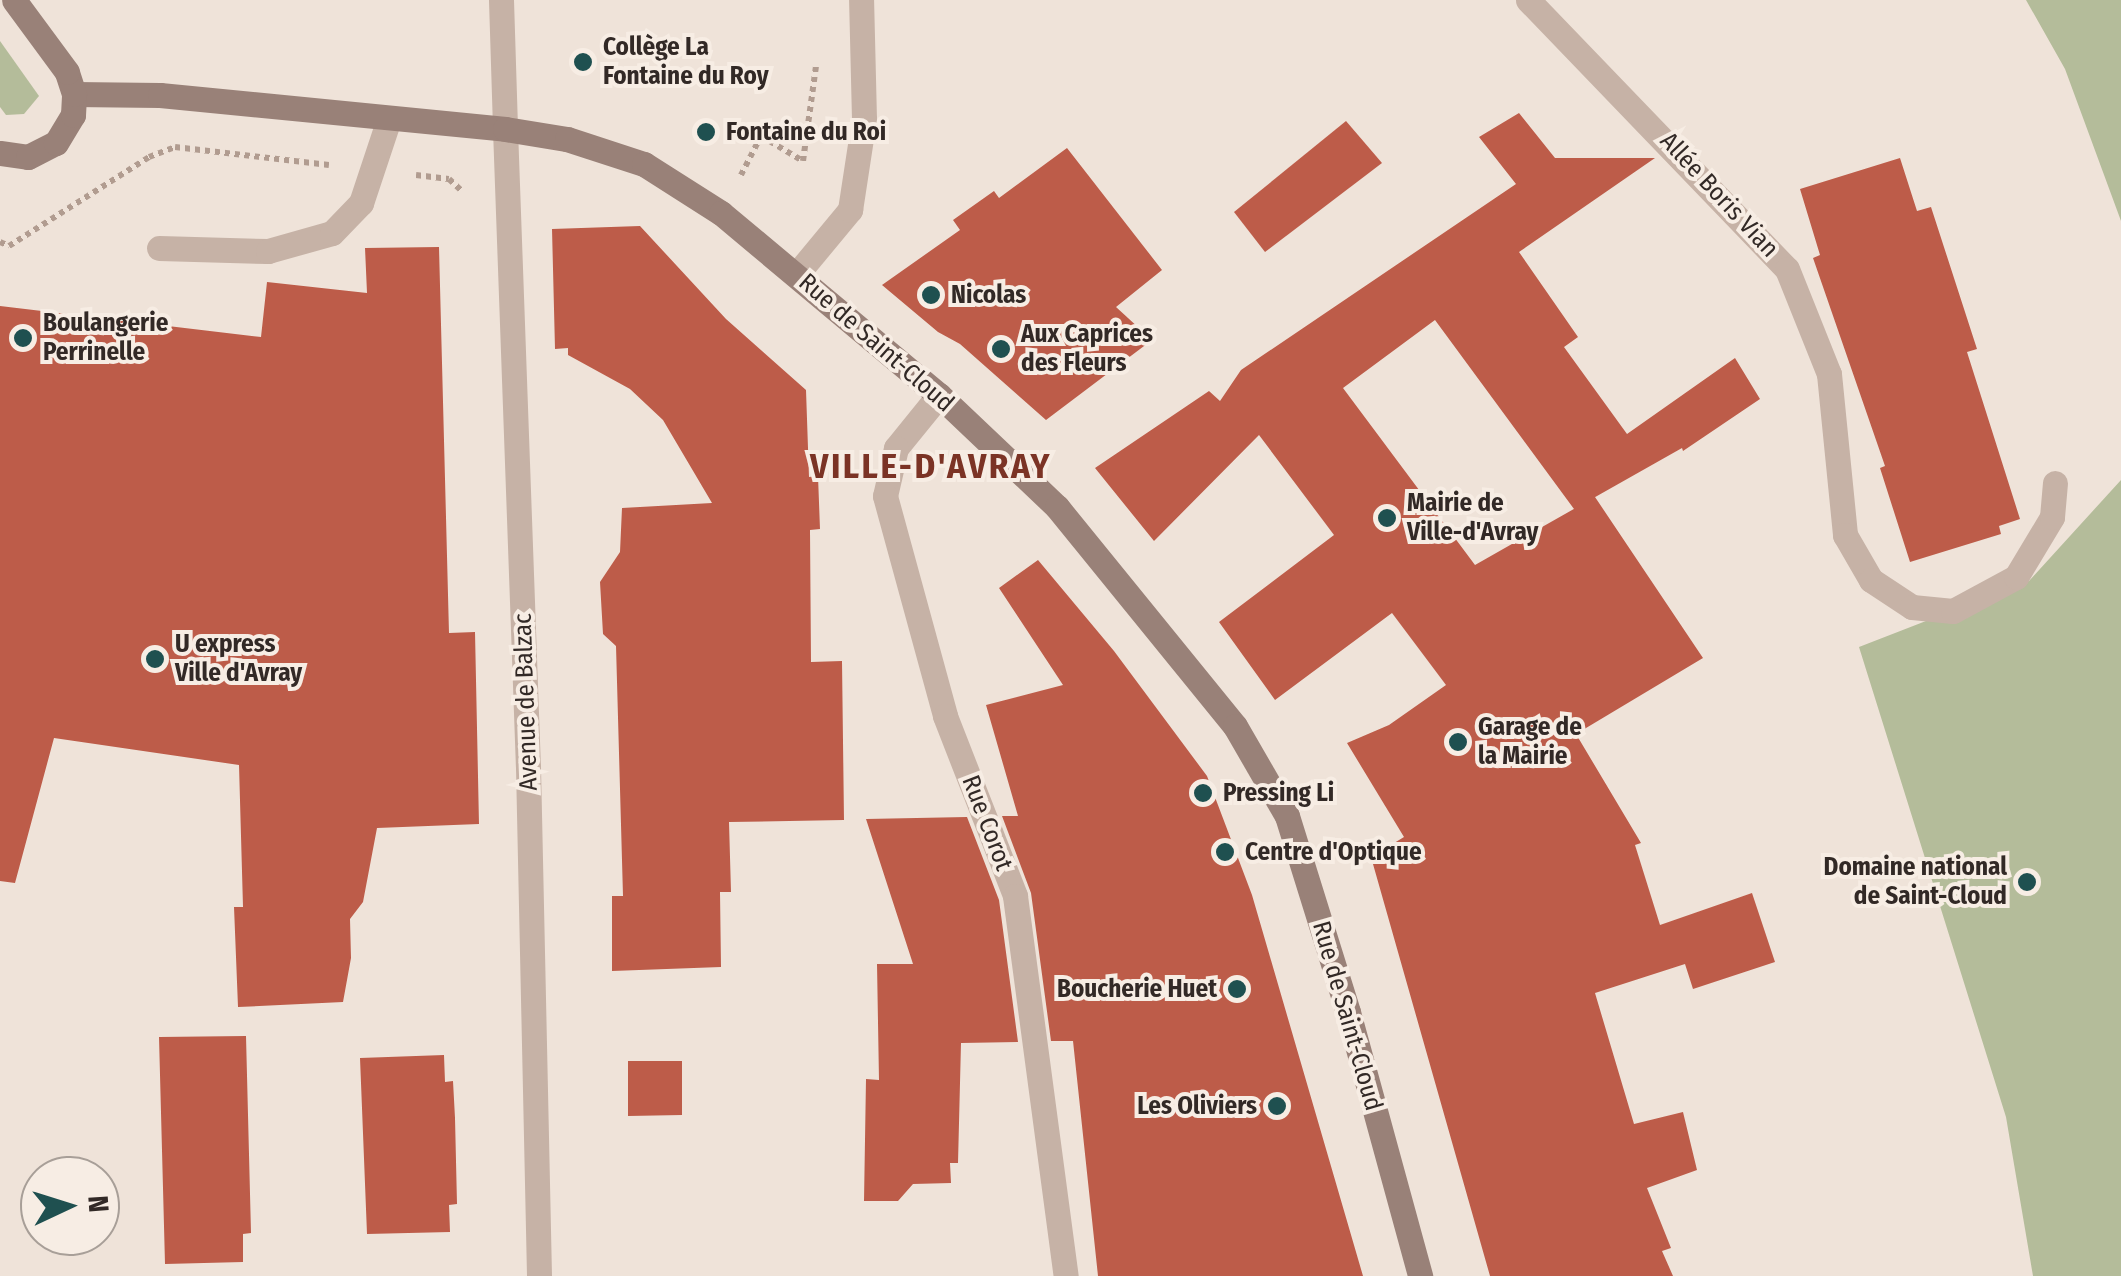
<!DOCTYPE html>
<html>
<head>
<meta charset="utf-8">
<style>
	body { margin:0 }
	#map { position:relative; width:2121px; height:1276px; overflow:hidden; background:#efe3d9; font-family:"Fira Sans Condensed",sans-serif }
	div>[style] { position:absolute }
	.green>* { inset:0; background:#b4bc9a }
	.building>* { inset:0; background:#bd5c49 }
	.path>* { height:6px; margin-top:-3px; transform-origin:0; background:repeating-linear-gradient(90deg,#b19c90 0 5px,transparent 0 10px) }
	.service>* { height:25px; margin:-12.5px; padding:0 12.5px; transform-origin:12.5px; border-radius:12.5px; background:#c6b2a6 }
	.minor>* { height:25px; margin:-12.5px; padding:0 12.5px; transform-origin:12.5px; border-radius:12.5px; background:#c6b2a6 }
	.secondary>* { height:25px; margin:-12.5px; padding:0 12.5px; transform-origin:12.5px; border-radius:12.5px; background:#998178 }
	.dots>* { width:28px; height:28px; translate:-50% -50%; box-sizing:border-box; border:5px solid #f7ede4; border-radius:50% }
	span { translate:-50% -50%; white-space:nowrap; text-align:center; line-height:1.15; -webkit-text-stroke:8px #f7ede4; paint-order:stroke }
	.poi-label { font-size:25px; color:#322926; font-weight:700 }
	.left { translate:0 -50%; text-align:left }
	.right { translate:-100% -50%; text-align:right }
	.street-label { font-size:25px; color:#322926 }
	.district-label { font-size:35px; color:#7b3325; font-weight:700; letter-spacing:2.5px }
	.north { position:absolute; left:20px; top:1156px; width:100px; height:100px; box-sizing:border-box; background:#f7ede4; border:2px solid #a89f98; border-radius:50%; rotate:86deg; font-size:28px; font-weight:700; line-height:40px; text-align:center; color:#322926 }
	.north::after { content:''; display:block; margin:auto; width:35px; height:45px; background:#1f5050; clip-path:polygon(50% 0,100% 100%,50% 72%,0 100%) }
</style>
</head>
<body>
<div id="map">
	<div class="green">
		<i style="clip-path:polygon(2026px 0,2121px 0,2121px 221px,2065px 69px)"></i>
		<i style="clip-path:polygon(0 41px,39px 96px,24px 114px,6px 115px,0 107px)"></i>
		<i style="clip-path:polygon(2121px 480px,2121px 1276px,2033px 1276px,2006px 1117px,1859px 647px,2029px 581px)"></i>
	</div>
	<div class="building">
		<i style="clip-path:polygon(1519px 113px,1555px 158px,1655px 158px,1519px 252px,1578px 337px,1564px 347px,1627px 434px,1735px 358px,1760px 399px,1683px 451px,1682px 448px,1574px 509px,1435px 320px,1343px 388px,1475px 565px,1595px 497px,1703px 658px,1576px 734px,1641px 843px,1635px 845px,1660px 925px,1752px 893px,1775px 962px,1693px 989px,1685px 964px,1595px 993px,1634px 1124px,1683px 1112px,1697px 1170px,1647px 1188px,1671px 1248px,1662px 1251px,1673px 1276px,1490px 1276px,1371px 857px,1404px 837px,1347px 743px,1389px 725px,1446px 685px,1392px 613px,1275px 700px,1219px 622px,1334px 535px,1259px 435px,1154px 541px,1095px 468px,1209px 391px,1220px 401px,1241px 370px,1516px 184px,1479px 137px)"></i>
		<i style="clip-path:polygon(1346px 121px,1382px 163px,1265px 252px,1234px 212px)"></i>
		<i style="clip-path:polygon(1067px 148px,1162px 270px,1116px 307px,1152px 340px,1046px 420px,960px 344px,938px 332px,882px 285px,960px 230px,953px 220px,994px 191px,999px 198px)"></i>
		<i style="clip-path:polygon(1900px 158px,1917px 211px,1931px 207px,1977px 349px,1967px 352px,2020px 519px,1999px 526px,2001px 534px,1910px 562px,1880px 468px,1885px 466px,1813px 258px,1820px 255px,1800px 189px)"></i>
		<i style="clip-path:polygon(640px 226px,726px 319px,806px 390px,809px 477px,818px 476px,820px 529px,810px 530px,811px 662px,842px 661px,844px 820px,729px 822px,731px 892px,720px 892px,721px 967px,612px 971px,612px 896px,623px 896px,616px 646px,603px 634px,600px 582px,620px 552px,622px 508px,712px 503px,663px 420px,630px 389px,568px 355px,568px 348px,555px 349px,552px 229px)"></i>
		<i style="clip-path:polygon(439px 247px,449px 633px,475px 632px,479px 824px,377px 828px,363px 902px,350px 919px,351px 958px,343px 1002px,238px 1007px,234px 907px,243px 907px,239px 765px,54px 738px,15px 883px,0 881px,0 306px,261px 337px,267px 282px,367px 293px,365px 248px)"></i>
		<i style="clip-path:polygon(1038px 560px,1114px 651px,1207px 776px,1252px 895px,1363px 1276px,1098px 1276px,1073px 1041px,1051px 1041px,1031px 893px,1002px 816px,1018px 816px,986px 705px,1063px 685px,999px 588px)"></i>
		<i style="clip-path:polygon(967px 817px,999px 900px,1018px 1042px,961px 1043px,958px 1163px,950px 1163px,951px 1183px,913px 1184px,898px 1201px,864px 1201px,866px 1079px,879px 1080px,877px 964px,913px 964px,866px 819px)"></i>
		<i style="clip-path:polygon(246px 1036px,251px 1233px,243px 1234px,243px 1262px,165px 1264px,159px 1037px)"></i>
		<i style="clip-path:polygon(444px 1055px,445px 1082px,453px 1081px,455px 1118px,457px 1204px,449px 1205px,450px 1232px,367px 1234px,360px 1058px)"></i>
		<i style="clip-path:polygon(628px 1061px,682px 1061px,682px 1115px,628px 1116px)"></i>
	</div>
	<div class="path">
		<i style="left:416px;top:175px;width:33px;rotate:7deg"></i>
		<i style="left:449px;top:179px;width:19px;rotate:43deg"></i>
		<i style="left:741px;top:175px;width:44px;rotate:-62.9deg"></i>
		<i style="left:761px;top:136px;width:49px;rotate:30.8deg"></i>
		<i style="left:803px;top:161px;width:96px;rotate:-82.2deg"></i>
		<i style="left:0;top:242px;width:10px;rotate:24deg"></i>
		<i style="left:9px;top:246px;width:166px;rotate:-32.4deg"></i>
		<i style="left:149px;top:157px;width:28px;rotate:-21deg"></i>
		<i style="left:175px;top:147px;width:155px;rotate:6.7deg"></i>
	</div>
	<div class="service">
		<i style="left:501px;top:0;width:129px;rotate:88.2deg"></i>
		<i style="left:1528px;top:0;width:373px;rotate:46.1deg"></i>
		<i style="left:1787px;top:269px;width:113px;rotate:68.2deg"></i>
		<i style="left:1829px;top:374px;width:162px;rotate:84.3deg"></i>
		<i style="left:1845px;top:535px;width:52px;rotate:60deg"></i>
		<i style="left:1871px;top:580px;width:49px;rotate:33.4deg"></i>
		<i style="left:1912px;top:607px;width:41px;rotate:5.6deg"></i>
		<i style="left:1953px;top:611px;width:72px;rotate:-28.4deg"></i>
		<i style="left:2016px;top:577px;width:70px;rotate:-59deg"></i>
		<i style="left:2052px;top:517px;width:34px;rotate:-85deg"></i>
		<i style="left:159px;top:248px;width:109px;rotate:1.6deg"></i>
		<i style="left:268px;top:251px;width:66px;rotate:-15.7deg"></i>
		<i style="left:332px;top:233px;width:42px;rotate:-46deg"></i>
		<i style="left:361px;top:203px;width:89px;rotate:-71.6deg"></i>
		<i style="left:796px;top:275px;width:85px;rotate:-50.3deg"></i>
		<i style="left:850px;top:210px;width:92px;rotate:-81.3deg"></i>
		<i style="left:864px;top:119px;width:119px;rotate:-91.4deg"></i>
	</div>
	<div class="minor">
		<i style="left:505px;top:129px;width:638px;rotate:87.94deg"></i>
		<i style="left:528px;top:767px;width:509px;rotate:88.76deg"></i>
		<i style="left:939px;top:395px;width:68px;rotate:129.1deg"></i>
		<i style="left:896px;top:448px;width:49px;rotate:102.9deg"></i>
		<i style="left:885px;top:496px;width:228px;rotate:74.7deg"></i>
		<i style="left:945px;top:716px;width:193px;rotate:68.7deg"></i>
		<i style="left:1015px;top:896px;width:383px;rotate:82.4deg"></i>
	</div>
	<div class="secondary">
		<i style="left:74px;top:94px;width:86px;rotate:0.7deg"></i>
		<i style="left:160px;top:95px;width:347px;rotate:5.6deg"></i>
		<i style="left:505px;top:129px;width:63px;rotate:9.2deg"></i>
		<i style="left:567px;top:139px;width:81px;rotate:18deg"></i>
		<i style="left:644px;top:164px;width:91px;rotate:32.5deg"></i>
		<i style="left:721px;top:213px;width:284px;rotate:39.9deg"></i>
		<i style="left:939px;top:395px;width:163px;rotate:43.5deg"></i>
		<i style="left:1057px;top:507px;width:282px;rotate:50.9deg"></i>
		<i style="left:1235px;top:726px;width:104px;rotate:60deg"></i>
		<i style="left:1287px;top:816px;width:205px;rotate:72.7deg"></i>
		<i style="left:1348px;top:1012px;width:274px;rotate:74.7deg"></i>
		<i style="left:0;top:153px;width:28px;rotate:8deg"></i>
		<i style="left:28px;top:157px;width:31px;rotate:-27deg"></i>
		<i style="left:56px;top:143px;width:33px;rotate:-59deg"></i>
		<i style="left:73px;top:115px;width:21px;rotate:-87deg"></i>
		<i style="left:74px;top:94px;width:23px;rotate:-108deg"></i>
		<i style="left:67px;top:72px;width:89px;rotate:-126.4deg"></i>
	</div>
	<div class="dots">
		<i style="left:583px;top:62px;background:#1f5050"></i>
		<i style="left:706px;top:132px;background:#1f5050"></i>
		<i style="left:931px;top:295px;background:#1f5050"></i>
		<i style="left:23px;top:338px;background:#1f5050"></i>
		<i style="left:1001px;top:349px;background:#1f5050"></i>
		<i style="left:1387px;top:518px;background:#1f5050"></i>
		<i style="left:155px;top:659px;background:#1f5050"></i>
		<i style="left:1458px;top:742px;background:#1f5050"></i>
		<i style="left:1203px;top:793px;background:#1f5050"></i>
		<i style="left:1225px;top:852px;background:#1f5050"></i>
		<i style="left:2027px;top:882px;background:#1f5050"></i>
		<i style="left:1237px;top:989px;background:#1f5050"></i>
		<i style="left:1277px;top:1106px;background:#1f5050"></i>
	</div>
	<div class="poi-label">
		<span class="left" style="left:603px;top:62px">Collège La<br>Fontaine du Roy</span>
		<span class="left" style="left:726px;top:132px">Fontaine du Roi</span>
		<span class="left" style="left:951px;top:295px">Nicolas</span>
		<span class="left" style="left:43px;top:338px">Boulangerie<br>Perrinelle</span>
		<span class="left" style="left:1021px;top:349px">Aux Caprices<br>des Fleurs</span>
		<span class="left" style="left:1407px;top:518px">Mairie de<br>Ville-d'Avray</span>
		<span class="left" style="left:175px;top:659px">U express<br>Ville d'Avray</span>
		<span class="left" style="left:1478px;top:742px">Garage de<br>la Mairie</span>
		<span class="left" style="left:1223px;top:793px">Pressing Li</span>
		<span class="left" style="left:1245px;top:852px">Centre d'Optique</span>
		<span class="right" style="left:2007px;top:882px">Domaine national<br>de Saint-Cloud</span>
		<span class="right" style="left:1217px;top:989px">Boucherie Huet</span>
		<span class="right" style="left:1257px;top:1106px">Les Oliviers</span>
	</div>
	<div class="street-label">
		<span style="left:1719px;top:195px;rotate:47deg">Allée Boris Vian</span>
		<span style="left:876px;top:343px;rotate:41deg">Rue de Saint-Cloud</span>
		<span style="left:526px;top:702px;rotate:-92deg">Avenue de Balzac</span>
		<span style="left:987px;top:823px;rotate:69deg">Rue Corot</span>
		<span style="left:1347px;top:1016px;rotate:74deg">Rue de Saint-Cloud</span>
	</div>
	<div class="district-label">
		<span style="left:931px;top:466px">VILLE-D'AVRAY</span>
	</div>
	<div class="north">N</div>
</div>
</body>
</html>
